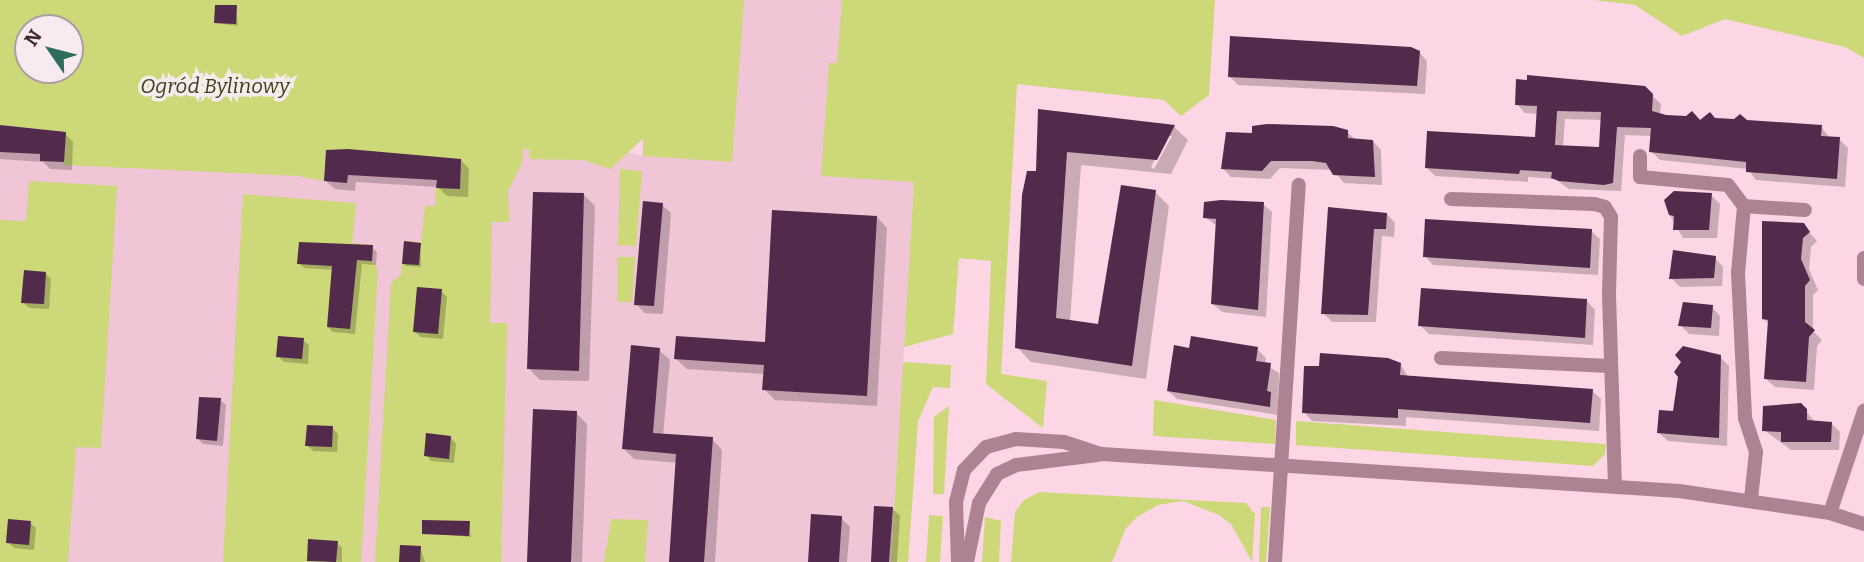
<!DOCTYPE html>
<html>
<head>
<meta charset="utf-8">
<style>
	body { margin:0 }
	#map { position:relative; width:1864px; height:562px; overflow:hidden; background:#fcd6e4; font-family:Bitter,serif }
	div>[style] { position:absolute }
	.built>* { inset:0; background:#f0c5d5 }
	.green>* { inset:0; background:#cdd878 }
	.shadow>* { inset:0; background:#0003 }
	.building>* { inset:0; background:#522a4b }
	.street>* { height:14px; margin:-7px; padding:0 7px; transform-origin:7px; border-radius:7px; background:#ad8292 }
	span { translate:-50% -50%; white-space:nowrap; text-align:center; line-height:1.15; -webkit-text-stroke:7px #f8ebef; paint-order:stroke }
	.park-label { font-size:21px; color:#3d4117; font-style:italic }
	.north { position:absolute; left:14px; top:14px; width:70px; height:70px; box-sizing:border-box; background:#f8ebef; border:2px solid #ae9da3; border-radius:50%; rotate:305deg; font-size:19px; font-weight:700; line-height:28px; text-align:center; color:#3e2730 }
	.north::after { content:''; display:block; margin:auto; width:24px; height:32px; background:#2c6d5d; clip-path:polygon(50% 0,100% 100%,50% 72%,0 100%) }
</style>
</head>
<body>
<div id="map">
	<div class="built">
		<i style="clip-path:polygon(evenodd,0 0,642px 156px,652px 0,925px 0,891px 562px,0 562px,0 0,28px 28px,70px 28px,70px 70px,28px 70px,28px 28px)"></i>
	</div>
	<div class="green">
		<i style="clip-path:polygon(evenodd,0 0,744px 0,732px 162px,643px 156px,643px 139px,610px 169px,583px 160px,530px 159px,530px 149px,523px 149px,522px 163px,508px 191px,509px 222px,492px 222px,490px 323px,507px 323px,501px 562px,375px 562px,391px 283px,401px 275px,404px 241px,421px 242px,425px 206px,435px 206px,436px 188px,460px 189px,461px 159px,326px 150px,324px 181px,298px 176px,64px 165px,65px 132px,0 125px,0 0,28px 28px,70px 28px,70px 70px,28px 70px,28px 28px)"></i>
		<i style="clip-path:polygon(842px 0,1215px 0,1209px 95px,1181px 116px,1164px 100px,1017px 84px,1001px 374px,1047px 381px,1043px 428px,986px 384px,991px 261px,959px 258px,953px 334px,904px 347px,914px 182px,821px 176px,829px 63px,837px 63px)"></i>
		<i style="clip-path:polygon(1594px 0,1864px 0,1864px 58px,1845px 47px,1725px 19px,1682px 36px,1635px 5px)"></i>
		<i style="clip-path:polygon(620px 169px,642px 171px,636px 246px,618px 245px)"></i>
		<i style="clip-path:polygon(29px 181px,117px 186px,101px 448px,76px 447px,68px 562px,0 562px,0 220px,26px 221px)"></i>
		<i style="clip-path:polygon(243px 194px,356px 203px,352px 243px,373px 245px,372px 261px,378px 269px,361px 562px,223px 562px)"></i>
		<i style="clip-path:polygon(617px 257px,635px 257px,632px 302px,617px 302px)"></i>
		<i style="clip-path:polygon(903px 362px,951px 365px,950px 388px,933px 387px,918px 421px,908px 562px,891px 562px)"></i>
		<i style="clip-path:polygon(1154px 400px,1276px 420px,1275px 444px,1153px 436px)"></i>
		<i style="clip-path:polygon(949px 406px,944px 494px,933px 494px,934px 417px)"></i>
		<i style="clip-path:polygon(1296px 421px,1606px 444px,1605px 454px,1593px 466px,1296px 445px)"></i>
		<i style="clip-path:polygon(1039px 492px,1246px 503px,1255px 514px,1252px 562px,1231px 524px,1219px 515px,1183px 501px,1158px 505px,1137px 517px,1126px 528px,1112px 562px,1011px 562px,1015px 512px,1024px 500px)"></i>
		<i style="clip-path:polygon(1261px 507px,1270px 507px,1266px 562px,1259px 562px)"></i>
		<i style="clip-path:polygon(929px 515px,943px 516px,940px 562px,926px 562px)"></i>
		<i style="clip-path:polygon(985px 517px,1001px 521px,999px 562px,982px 562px)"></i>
		<i style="clip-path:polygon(611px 519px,648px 520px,645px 562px,604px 562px)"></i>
	</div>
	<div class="shadow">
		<i style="clip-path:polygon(236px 7px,238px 26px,216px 23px)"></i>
		<i style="clip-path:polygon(1419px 52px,1427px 61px,1425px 94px,1238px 85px,1229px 76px)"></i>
		<i style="clip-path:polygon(evenodd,1644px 88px,1661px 104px,1660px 114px,1700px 122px,1821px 127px,1830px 138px,1839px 139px,1848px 148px,1845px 187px,1756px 180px,1748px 169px,1660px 160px,1651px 151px,1652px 136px,1625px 135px,1621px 191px,1569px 189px,1555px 179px,1528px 177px,1528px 182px,1435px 176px,1427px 168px,1536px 139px,1538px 114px,1525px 113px,1517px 104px,1644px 88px,1565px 119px,1603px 120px,1601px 149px,1563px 147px,1565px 119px)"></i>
		<i style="clip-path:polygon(evenodd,1040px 110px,1174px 127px,1188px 140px,1171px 174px,1081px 165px,1070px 322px,1099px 326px,1155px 192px,1169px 206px,1146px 379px,1031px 362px,1017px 347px,1037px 173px,1040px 110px,1168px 136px,1172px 136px,1154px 169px,1151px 167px,1168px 136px)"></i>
		<i style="clip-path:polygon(0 127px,65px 134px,73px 142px,72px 170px,50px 169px,43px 162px,0 159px)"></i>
		<i style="clip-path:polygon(1347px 132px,1356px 140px,1373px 141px,1381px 150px,1382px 185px,1344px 183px,1333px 170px,1280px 168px,1270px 179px,1231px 177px,1223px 169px)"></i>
		<i style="clip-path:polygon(328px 152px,461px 160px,469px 169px,468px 197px,447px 196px,438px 187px,356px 182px,355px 191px,335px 189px,326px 181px)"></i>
		<i style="clip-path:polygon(584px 195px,595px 206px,589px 381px,540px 380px,529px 369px)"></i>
		<i style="clip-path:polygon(1711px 195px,1720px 204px,1717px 238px,1683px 238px,1670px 215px)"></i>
		<i style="clip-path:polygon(1263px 204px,1272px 212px,1266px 317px,1222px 312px,1213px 304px,1217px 226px,1205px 217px)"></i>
		<i style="clip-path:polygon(662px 205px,671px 213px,663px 314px,645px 313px,636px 304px)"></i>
		<i style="clip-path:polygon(1330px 209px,1387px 214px,1395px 223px,1394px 237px,1382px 236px,1376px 322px,1332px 322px,1323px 313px)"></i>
		<i style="clip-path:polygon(877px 217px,887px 228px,877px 406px,775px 400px,764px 389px,765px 374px,687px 369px,676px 359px,767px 344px)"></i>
		<i style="clip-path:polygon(1803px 225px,1817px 241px,1811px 247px,1809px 269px,1818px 290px,1813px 295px,1813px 331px,1822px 340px,1817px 346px,1814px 390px,1775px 387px,1766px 379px,1770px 325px,1763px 318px)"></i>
		<i style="clip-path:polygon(1591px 231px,1600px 239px,1598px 275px,1433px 265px,1425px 256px)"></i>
		<i style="clip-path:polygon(420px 244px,421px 267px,406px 266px,404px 263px)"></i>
		<i style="clip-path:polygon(372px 247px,377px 252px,376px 265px,362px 264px,355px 334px,333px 332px,328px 327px,334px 270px,304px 268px,299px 263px)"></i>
		<i style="clip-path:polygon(1715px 258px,1723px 267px,1722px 286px,1680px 287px,1671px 278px)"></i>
		<i style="clip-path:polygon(45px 273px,51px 279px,49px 309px,29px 308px,23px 302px)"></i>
		<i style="clip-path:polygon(441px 291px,447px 297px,443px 339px,421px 337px,415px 332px)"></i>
		<i style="clip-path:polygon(1587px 301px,1595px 310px,1593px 345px,1429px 334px,1420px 325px)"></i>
		<i style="clip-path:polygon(1712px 307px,1720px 316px,1719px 336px,1689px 334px,1680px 325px)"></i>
		<i style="clip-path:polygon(303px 340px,309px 345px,308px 364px,284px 362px,278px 356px)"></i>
		<i style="clip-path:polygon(1257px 349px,1266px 358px,1265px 364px,1279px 373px,1278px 415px,1177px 399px,1168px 391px,1190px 350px)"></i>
		<i style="clip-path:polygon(659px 350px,670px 360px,663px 436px,712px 439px,722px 450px,715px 562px,671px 562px,678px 463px,634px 459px,624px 449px)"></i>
		<i style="clip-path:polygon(1720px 357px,1729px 366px,1727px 446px,1668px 441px,1659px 433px)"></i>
		<i style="clip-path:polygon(1400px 364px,1409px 378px,1592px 391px,1601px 399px,1599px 431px,1406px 417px,1406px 426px,1312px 421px,1304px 412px)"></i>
		<i style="clip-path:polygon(220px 400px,226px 405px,223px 446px,203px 444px,198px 439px)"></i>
		<i style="clip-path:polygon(1800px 404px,1815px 422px,1831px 423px,1840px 432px,1839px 450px,1791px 450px,1764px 430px)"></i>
		<i style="clip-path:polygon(576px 413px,587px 424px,582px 562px,529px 562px)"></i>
		<i style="clip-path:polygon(332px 428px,338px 434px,337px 452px,313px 451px,307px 445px)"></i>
		<i style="clip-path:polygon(451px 438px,456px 444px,454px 463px,431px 461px,426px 455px)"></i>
		<i style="clip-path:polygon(892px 508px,900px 516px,897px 562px,873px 562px)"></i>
		<i style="clip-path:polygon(841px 518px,850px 527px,847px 562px,809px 562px)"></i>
		<i style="clip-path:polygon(30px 523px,36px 528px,34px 550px,14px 548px,8px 542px)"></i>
		<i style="clip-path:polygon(469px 523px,471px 537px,424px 533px)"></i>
		<i style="clip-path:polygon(337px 543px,342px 548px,342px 562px,309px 560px)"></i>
		<i style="clip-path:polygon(420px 547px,425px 562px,401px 562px)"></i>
	</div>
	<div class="building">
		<i style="clip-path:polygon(215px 5px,237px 5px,236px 24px,214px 23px)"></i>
		<i style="clip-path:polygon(1230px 36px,1411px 47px,1420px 51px,1417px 86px,1228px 77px)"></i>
		<i style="clip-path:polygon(evenodd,1527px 75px,1645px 86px,1653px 94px,1652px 111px,1666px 115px,1686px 116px,1692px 111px,1700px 120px,1710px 112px,1715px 118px,1734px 119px,1740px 114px,1747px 120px,1822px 125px,1821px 136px,1840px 137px,1837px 179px,1746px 172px,1746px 162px,1649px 152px,1651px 128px,1617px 127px,1613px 183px,1604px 185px,1559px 181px,1551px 178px,1552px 172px,1520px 170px,1519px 174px,1425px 168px,1427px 131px,1535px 137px,1537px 106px,1515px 105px,1516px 79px,1527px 80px,1527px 75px,1557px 111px,1601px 112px,1599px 147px,1555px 145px,1557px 111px)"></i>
		<i style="clip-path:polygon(1038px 109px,1175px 125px,1157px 160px,1067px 152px,1056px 318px,1098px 324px,1121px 185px,1156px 190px,1132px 366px,1015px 348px,1022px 195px,1027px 171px,1036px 171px)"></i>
		<i style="clip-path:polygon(1267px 124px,1333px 126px,1348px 130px,1348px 138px,1373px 140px,1375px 177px,1333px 175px,1326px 163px,1312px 161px,1271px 161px,1262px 171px,1221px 169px,1226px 132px,1252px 133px,1252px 126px)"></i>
		<i style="clip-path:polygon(0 125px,66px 132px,64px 162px,40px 161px,40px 154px,0 152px)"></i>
		<i style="clip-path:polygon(348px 149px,461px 159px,460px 189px,436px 188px,437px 180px,348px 175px,347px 183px,324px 181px,326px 150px)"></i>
		<i style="clip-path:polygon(1674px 191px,1712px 193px,1709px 230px,1673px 230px,1674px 216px,1669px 215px,1664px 200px)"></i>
		<i style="clip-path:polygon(533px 192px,584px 193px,579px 371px,527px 369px)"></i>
		<i style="clip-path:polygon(1221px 200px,1264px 202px,1258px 310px,1211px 304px,1216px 219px,1203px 218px,1204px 202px)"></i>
		<i style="clip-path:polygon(643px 201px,663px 203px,654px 306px,634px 305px)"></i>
		<i style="clip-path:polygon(1328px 207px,1387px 213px,1386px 229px,1374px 229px,1368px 315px,1321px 314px)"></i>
		<i style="clip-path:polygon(772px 210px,877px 216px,867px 396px,762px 390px,764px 365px,674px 359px,676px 336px,765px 342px)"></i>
		<i style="clip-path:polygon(1425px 219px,1592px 229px,1590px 268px,1423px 257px)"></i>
		<i style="clip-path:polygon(1762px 221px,1804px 223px,1810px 232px,1803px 238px,1801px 259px,1810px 280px,1805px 286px,1805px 322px,1815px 330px,1809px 337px,1806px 382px,1764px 379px,1768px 320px,1762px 319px)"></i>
		<i style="clip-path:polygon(404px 241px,421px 243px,419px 265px,402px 264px)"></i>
		<i style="clip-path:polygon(299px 242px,373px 245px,372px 261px,357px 260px,350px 329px,327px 327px,332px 266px,297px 264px)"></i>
		<i style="clip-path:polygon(1673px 250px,1716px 256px,1714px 278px,1669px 279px)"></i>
		<i style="clip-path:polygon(24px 270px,46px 272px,44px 304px,21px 303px)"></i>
		<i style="clip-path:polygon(417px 287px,442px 289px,438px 334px,413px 332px)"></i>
		<i style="clip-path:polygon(1421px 288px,1587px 299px,1585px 338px,1418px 326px)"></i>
		<i style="clip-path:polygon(1683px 302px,1713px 305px,1711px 328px,1678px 326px)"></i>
		<i style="clip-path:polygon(278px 336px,304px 338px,302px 359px,276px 357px)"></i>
		<i style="clip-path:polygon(1191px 336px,1258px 347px,1256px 361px,1271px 363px,1267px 391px,1271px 392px,1270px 407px,1167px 391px,1174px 345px,1189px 348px)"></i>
		<i style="clip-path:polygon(631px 345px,660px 348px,653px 433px,713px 437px,704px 562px,669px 562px,676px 454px,622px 449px)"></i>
		<i style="clip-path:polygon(1683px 346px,1721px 355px,1719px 438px,1657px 433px,1659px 410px,1673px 411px,1678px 377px,1674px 372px,1681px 362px,1675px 355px)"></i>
		<i style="clip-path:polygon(1320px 353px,1388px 358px,1401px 363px,1400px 375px,1593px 389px,1590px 423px,1398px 409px,1398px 418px,1302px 413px,1304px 366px,1319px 366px)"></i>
		<i style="clip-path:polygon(199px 397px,221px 398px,217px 441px,196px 439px)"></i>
		<i style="clip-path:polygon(1801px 403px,1807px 409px,1807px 420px,1832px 422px,1831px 442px,1781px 442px,1781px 432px,1762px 431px,1763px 406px)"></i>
		<i style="clip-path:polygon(533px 409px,577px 411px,571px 562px,527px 562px)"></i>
		<i style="clip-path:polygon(307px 425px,333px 426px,332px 447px,305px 446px)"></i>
		<i style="clip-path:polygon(426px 433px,451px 436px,449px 459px,424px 456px)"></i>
		<i style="clip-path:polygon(874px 506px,893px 507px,889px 562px,871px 562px)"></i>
		<i style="clip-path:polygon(811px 514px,842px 516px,839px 562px,808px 562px)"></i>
		<i style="clip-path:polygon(8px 519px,31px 521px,29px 545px,6px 543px)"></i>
		<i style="clip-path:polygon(422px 520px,470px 521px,469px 536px,422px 534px)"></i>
		<i style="clip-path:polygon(308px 539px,338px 541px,336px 562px,307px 561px)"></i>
		<i style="clip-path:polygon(400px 545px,421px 546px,420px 562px,399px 562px)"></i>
	</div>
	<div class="street">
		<i style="left:1640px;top:156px;width:21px;rotate:90deg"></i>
		<i style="left:1640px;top:177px;width:88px;rotate:5.2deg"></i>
		<i style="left:1728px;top:185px;width:26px;rotate:53deg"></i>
		<i style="left:1744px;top:206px;width:67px;rotate:95.1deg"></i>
		<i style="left:1738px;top:273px;width:145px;rotate:87.2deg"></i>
		<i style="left:1745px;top:418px;width:36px;rotate:72deg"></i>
		<i style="left:1756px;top:452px;width:47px;rotate:96.1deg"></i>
		<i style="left:1451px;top:199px;width:143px;rotate:2deg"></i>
		<i style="left:1594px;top:204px;width:11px;rotate:15deg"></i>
		<i style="left:1605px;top:207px;width:12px;rotate:59deg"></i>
		<i style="left:1611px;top:217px;width:78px;rotate:91.5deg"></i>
		<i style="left:1609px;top:295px;width:191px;rotate:88.2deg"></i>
		<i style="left:1744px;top:206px;width:61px;rotate:3.8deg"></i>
		<i style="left:1864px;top:258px;width:21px;rotate:90deg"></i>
		<i style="left:1441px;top:358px;width:169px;rotate:2.7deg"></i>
		<i style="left:1830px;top:513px;width:108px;rotate:-71.6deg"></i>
		<i style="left:958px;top:562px;width:60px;rotate:-91.9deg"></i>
		<i style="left:956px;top:502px;width:33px;rotate:-76deg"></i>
		<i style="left:964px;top:470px;width:32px;rotate:-46deg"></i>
		<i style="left:986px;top:447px;width:31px;rotate:-15deg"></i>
		<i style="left:1016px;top:439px;width:48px;rotate:3.6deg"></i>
		<i style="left:1064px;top:442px;width:40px;rotate:18deg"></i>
		<i style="left:1102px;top:454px;width:578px;rotate:3.67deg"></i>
		<i style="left:1679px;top:491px;width:153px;rotate:8.3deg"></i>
		<i style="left:1830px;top:513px;width:36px;rotate:18deg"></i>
		<i style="left:967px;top:562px;width:60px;rotate:-78.5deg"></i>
		<i style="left:979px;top:503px;width:34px;rotate:-58deg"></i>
		<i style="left:997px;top:474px;width:21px;rotate:-25deg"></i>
		<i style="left:1016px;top:465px;width:82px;rotate:-7deg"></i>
		<i style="left:1275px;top:562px;width:378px;rotate:-86.4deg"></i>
	</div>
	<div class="park-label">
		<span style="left:215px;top:86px">Ogród Bylinowy</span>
	</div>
	<div class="north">N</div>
</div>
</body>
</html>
